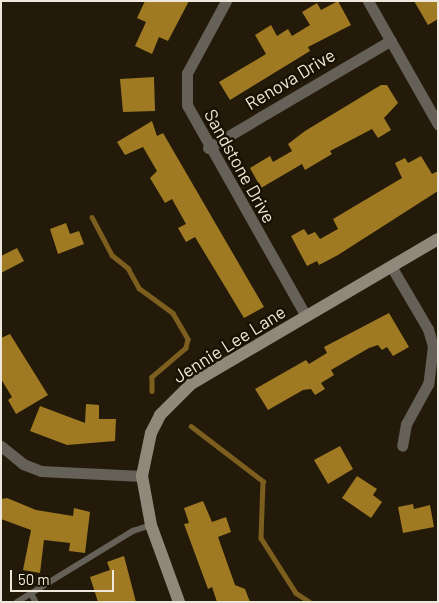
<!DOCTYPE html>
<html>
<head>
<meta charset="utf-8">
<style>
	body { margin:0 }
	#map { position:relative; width:439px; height:603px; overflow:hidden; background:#231a09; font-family:Barlow,sans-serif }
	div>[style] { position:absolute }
	.stream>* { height:4.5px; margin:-2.25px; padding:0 2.25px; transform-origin:2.25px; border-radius:2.25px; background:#7c5f1e }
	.building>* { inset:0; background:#9f7a22 }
	.lane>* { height:5.5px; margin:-2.75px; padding:0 2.75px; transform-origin:2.75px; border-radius:2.75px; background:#656158 }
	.street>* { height:11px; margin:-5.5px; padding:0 5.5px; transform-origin:5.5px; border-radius:5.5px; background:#656158 }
	.secondary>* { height:12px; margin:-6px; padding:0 6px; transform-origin:6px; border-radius:6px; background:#90897b }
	span { translate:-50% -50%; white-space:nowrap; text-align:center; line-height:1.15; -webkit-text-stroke:5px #191102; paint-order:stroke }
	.street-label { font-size:18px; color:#ede7dc }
	.frame { position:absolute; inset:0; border:2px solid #ede7dc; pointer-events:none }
	.scale { position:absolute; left:10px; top:570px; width:104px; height:22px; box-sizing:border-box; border:2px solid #ede7dc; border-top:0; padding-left:6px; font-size:15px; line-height:18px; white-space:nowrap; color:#ede7dc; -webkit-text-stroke:4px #191102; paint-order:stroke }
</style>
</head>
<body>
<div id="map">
	<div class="stream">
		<i style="left:92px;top:217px;width:43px;rotate:62.2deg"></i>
		<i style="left:112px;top:255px;width:21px;rotate:39deg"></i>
		<i style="left:128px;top:268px;width:23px;rotate:61deg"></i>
		<i style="left:139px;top:288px;width:42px;rotate:36.3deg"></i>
		<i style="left:173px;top:313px;width:30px;rotate:60deg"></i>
		<i style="left:188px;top:339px;width:9px;rotate:103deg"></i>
		<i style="left:186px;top:348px;width:45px;rotate:139.5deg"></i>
		<i style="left:152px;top:377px;width:14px;rotate:90deg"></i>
		<i style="left:191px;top:426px;width:91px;rotate:37.4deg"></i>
		<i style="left:263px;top:481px;width:57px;rotate:92deg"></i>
		<i style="left:261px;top:538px;width:65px;rotate:57.5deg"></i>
		<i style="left:296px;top:593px;width:17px;rotate:33deg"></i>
	</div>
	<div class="building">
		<i style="clip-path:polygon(145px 1px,189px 1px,168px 41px,159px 37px,152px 54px,135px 46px,146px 22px,137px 18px)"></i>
		<i style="clip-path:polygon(338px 1px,351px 25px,308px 47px,310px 51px,230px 100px,219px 82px,266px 54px,255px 35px,271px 25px,277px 36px,288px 29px,292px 36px,310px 25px,302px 12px,317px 3px,321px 10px)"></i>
		<i style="clip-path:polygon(414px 1px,438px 1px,438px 19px,428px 25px)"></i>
		<i style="clip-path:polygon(154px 77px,155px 111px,123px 112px,120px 79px)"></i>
		<i style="clip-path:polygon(381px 85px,387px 85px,398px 103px,384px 118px,391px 130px,378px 138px,372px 129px,330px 151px,332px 154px,305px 170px,302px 164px,261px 188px,250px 168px,270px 156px,273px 162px,292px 151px,288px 144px,305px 131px)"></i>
		<i style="clip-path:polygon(152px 121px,157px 136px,163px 133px,264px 307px,244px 318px,195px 237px,186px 242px,178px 228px,186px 224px,172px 199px,165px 203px,150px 178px,157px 171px,143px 147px,125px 155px,117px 142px)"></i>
		<i style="clip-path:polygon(421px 156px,432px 174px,438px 171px,438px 191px,338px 255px,319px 265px,317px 261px,307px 266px,291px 236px,304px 229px,308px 235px,315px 232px,320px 239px,338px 229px,333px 219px,402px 178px,395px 163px,405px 158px,408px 163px)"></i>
		<i style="clip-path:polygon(66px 223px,70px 234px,79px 231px,84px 244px,58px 254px,50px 229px)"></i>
		<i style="clip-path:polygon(17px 248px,24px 261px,1px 273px,1px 256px)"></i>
		<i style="clip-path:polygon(389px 313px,409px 347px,393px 356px,387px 347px,382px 350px,378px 345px,369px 348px,331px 370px,334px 375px,321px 383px,325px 389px,315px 395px,311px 389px,303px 390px,268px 410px,255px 389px,306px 360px,309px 364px,327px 353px,324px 347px)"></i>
		<i style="clip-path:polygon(10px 334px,48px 395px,16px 414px,8px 400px,12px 397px,1px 379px,1px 338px)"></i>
		<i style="clip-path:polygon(86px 404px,99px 405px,99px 419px,116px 419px,115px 441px,67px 445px,30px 431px,40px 406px,85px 423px)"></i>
		<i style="clip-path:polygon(340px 446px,353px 469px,328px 484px,314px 460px)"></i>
		<i style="clip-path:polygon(357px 476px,377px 489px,373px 495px,382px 502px,371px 518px,342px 498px)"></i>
		<i style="clip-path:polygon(7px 498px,36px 510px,73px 516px,74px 508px,90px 512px,85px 553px,69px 551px,70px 543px,44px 540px,40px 573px,23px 570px,31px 530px,1px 519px,1px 499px)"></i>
		<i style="clip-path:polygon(203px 501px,212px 522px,226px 517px,231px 532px,218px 537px,235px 585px,245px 589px,250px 602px,217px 602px,212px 587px,208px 589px,184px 524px,189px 523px,184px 508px)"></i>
		<i style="clip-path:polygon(413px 504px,414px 509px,430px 505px,434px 527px,403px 533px,398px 507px)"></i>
		<i style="clip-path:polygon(124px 556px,136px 602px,98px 602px,90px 577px,110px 570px,107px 562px)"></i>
	</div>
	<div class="lane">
		<i style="left:31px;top:593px;width:10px;rotate:61deg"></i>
		<i style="left:17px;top:602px;width:136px;rotate:-31.5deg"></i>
		<i style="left:133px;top:531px;width:19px;rotate:-18deg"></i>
	</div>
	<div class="street">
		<i style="left:226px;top:1px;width:82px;rotate:118.4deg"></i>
		<i style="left:187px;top:73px;width:32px;rotate:90deg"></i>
		<i style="left:187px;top:105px;width:242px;rotate:60.6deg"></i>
		<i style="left:368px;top:1px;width:142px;rotate:60.4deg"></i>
		<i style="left:208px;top:148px;width:212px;rotate:-30.5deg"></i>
		<i style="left:391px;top:266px;width:73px;rotate:59.6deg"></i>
		<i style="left:428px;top:329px;width:18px;rotate:74deg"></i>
		<i style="left:433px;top:346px;width:38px;rotate:97deg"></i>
		<i style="left:428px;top:384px;width:46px;rotate:118.8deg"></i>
		<i style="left:406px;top:424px;width:22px;rotate:100deg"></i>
		<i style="left:1px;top:446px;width:28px;rotate:39deg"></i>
		<i style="left:23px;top:464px;width:19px;rotate:21deg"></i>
		<i style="left:41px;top:471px;width:101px;rotate:2.8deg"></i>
	</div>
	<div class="secondary">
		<i style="left:179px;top:602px;width:82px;rotate:-110deg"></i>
		<i style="left:151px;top:525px;width:50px;rotate:-100.4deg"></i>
		<i style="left:142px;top:476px;width:44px;rotate:-78.2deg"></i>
		<i style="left:151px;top:433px;width:20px;rotate:-63deg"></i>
		<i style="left:160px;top:415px;width:44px;rotate:-45deg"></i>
		<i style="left:191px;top:384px;width:286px;rotate:-30.4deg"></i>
	</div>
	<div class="street-label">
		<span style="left:290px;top:79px;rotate:-31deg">Renova Drive</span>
		<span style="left:240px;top:166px;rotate:61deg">Sandstone Drive</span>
		<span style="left:229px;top:344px;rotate:-32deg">Jennie Lee Lane</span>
	</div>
	<div class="frame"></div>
	<div class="scale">50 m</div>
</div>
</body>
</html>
